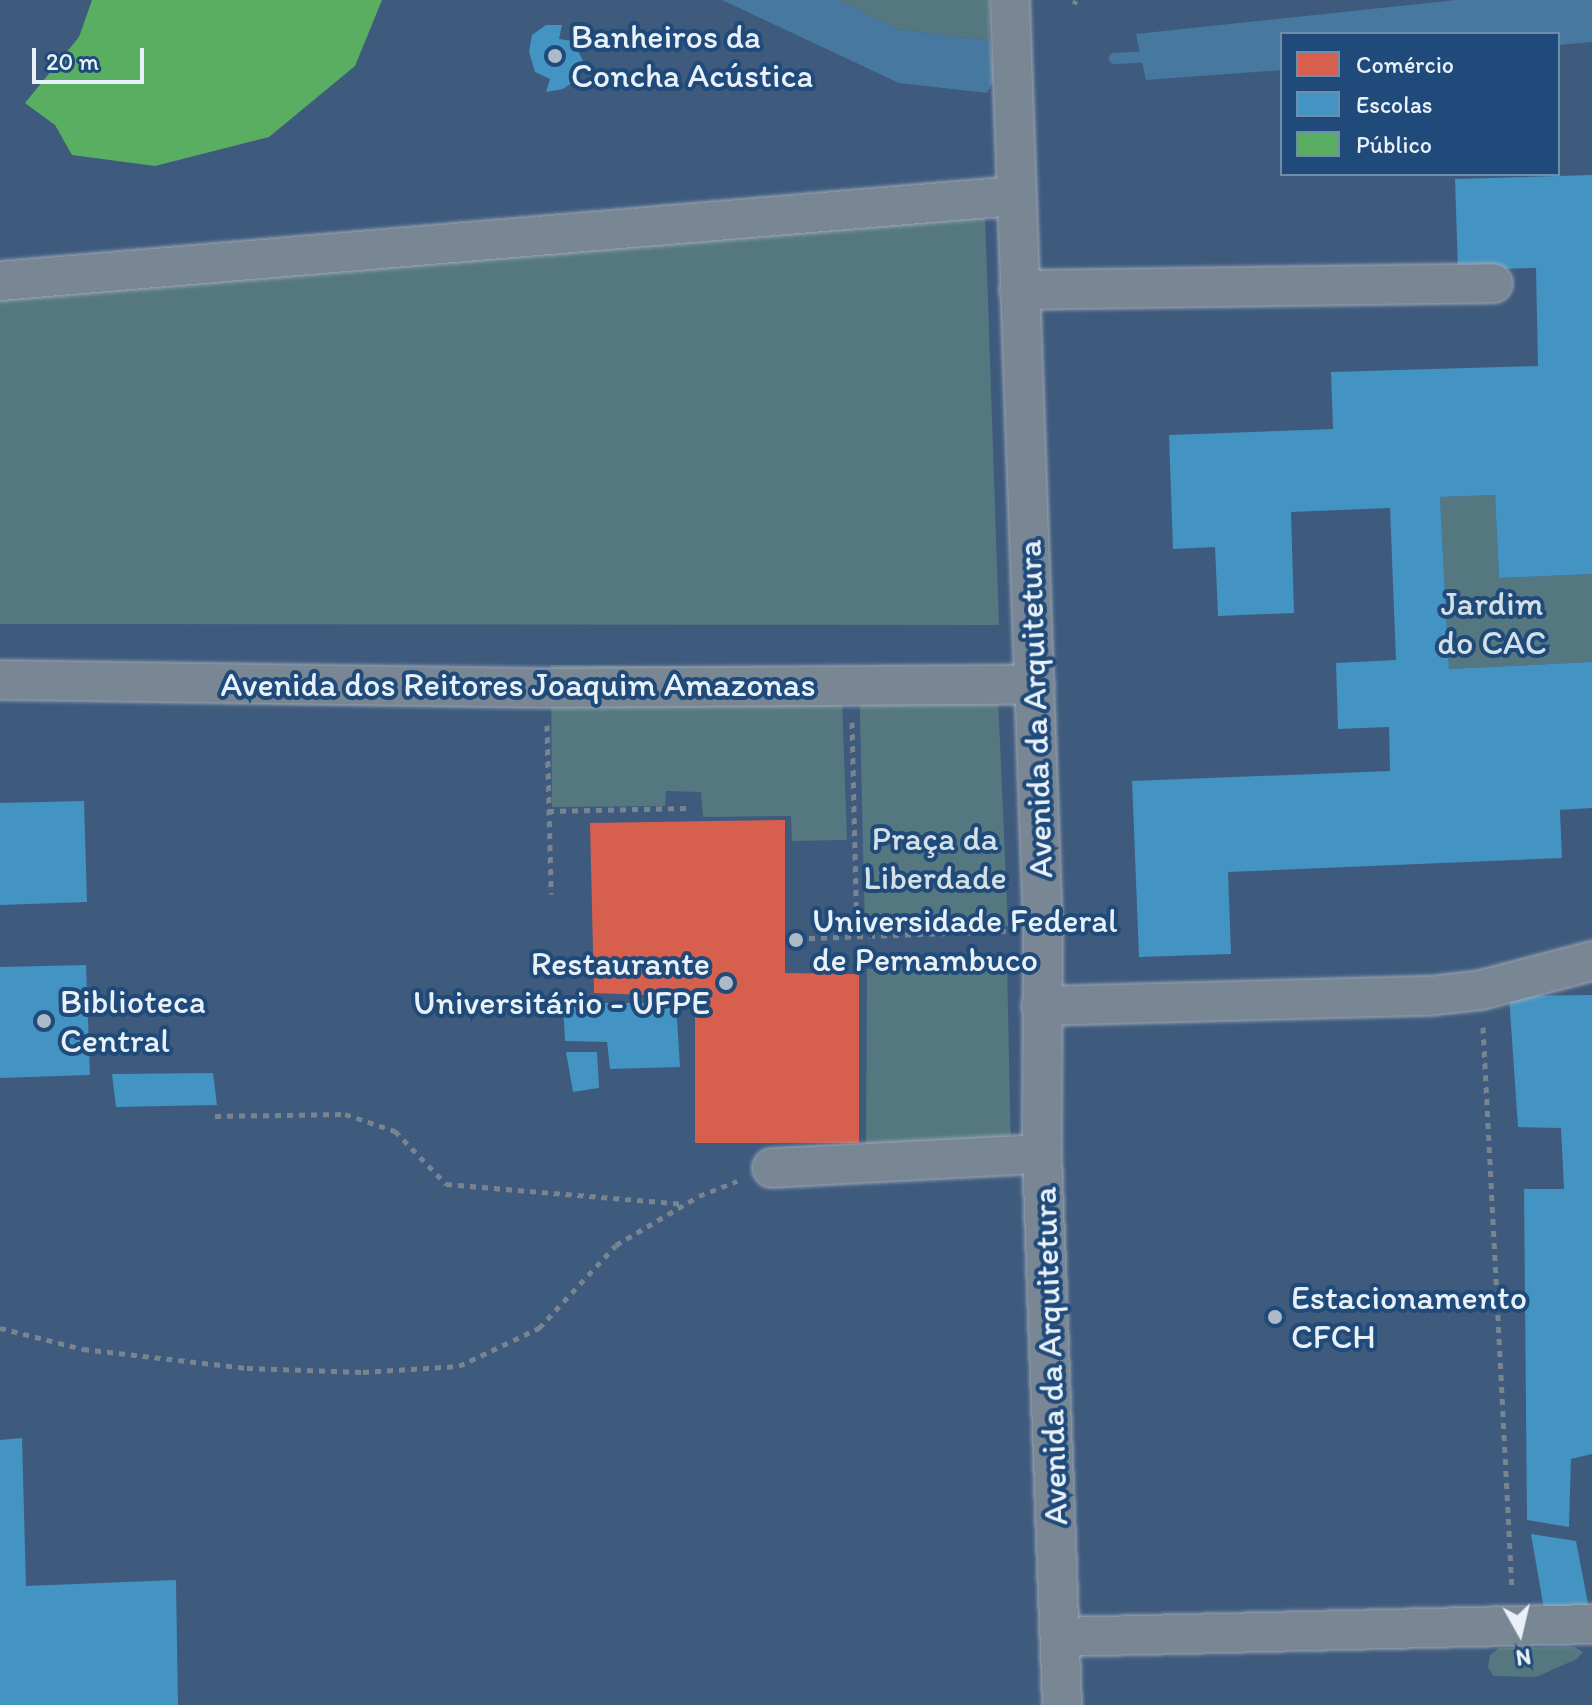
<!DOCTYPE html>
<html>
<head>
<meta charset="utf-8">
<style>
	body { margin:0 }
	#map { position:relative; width:1592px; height:1705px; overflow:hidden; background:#3f536b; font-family:Itim,sans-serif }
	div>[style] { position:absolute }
	.built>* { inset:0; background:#3e5a7d }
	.green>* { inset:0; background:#557880 }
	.water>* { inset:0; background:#4779a0 }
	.shops>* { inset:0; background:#d6604d }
	.schools>* { inset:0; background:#4393c3 }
	.public>* { inset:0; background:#5aae61 }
	.stream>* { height:11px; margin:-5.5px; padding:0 5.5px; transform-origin:5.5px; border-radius:5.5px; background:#4779a0 }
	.path>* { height:5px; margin-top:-2.5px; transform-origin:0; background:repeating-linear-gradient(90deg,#798491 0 6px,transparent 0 12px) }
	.roads { filter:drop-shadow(0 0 2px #9fa9b6) drop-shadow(0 0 2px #9fa9b6) }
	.minor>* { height:38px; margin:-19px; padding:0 19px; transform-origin:19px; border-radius:19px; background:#798694 }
	.dots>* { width:22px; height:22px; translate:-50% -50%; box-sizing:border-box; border:4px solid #1f4a7a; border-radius:50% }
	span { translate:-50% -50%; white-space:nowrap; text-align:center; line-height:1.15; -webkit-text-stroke:8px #1f4a7a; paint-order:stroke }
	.poi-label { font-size:34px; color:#e8f1f8 }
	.left { translate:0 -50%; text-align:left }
	.right { translate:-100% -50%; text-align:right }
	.park-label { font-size:34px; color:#d3e0e6 }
	.street-label { font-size:34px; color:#e8f1f8 }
	.legend { position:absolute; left:1280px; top:32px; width:280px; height:144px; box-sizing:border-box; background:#1f4a7a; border:2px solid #6f8dac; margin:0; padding:10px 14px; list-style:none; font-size:24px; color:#e8f1f8 }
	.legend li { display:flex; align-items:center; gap:16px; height:40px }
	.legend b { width:40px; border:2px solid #6f8dac }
	.north { position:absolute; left:1480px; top:1593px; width:80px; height:80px; -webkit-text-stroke:6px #1f4a7a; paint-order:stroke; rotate:172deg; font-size:22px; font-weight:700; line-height:32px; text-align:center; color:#e8f1f8 }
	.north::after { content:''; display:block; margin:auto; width:28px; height:36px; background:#e8f1f8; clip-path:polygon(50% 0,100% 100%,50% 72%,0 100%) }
	.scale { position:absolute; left:32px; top:48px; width:112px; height:36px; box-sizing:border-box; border:4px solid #e8f1f8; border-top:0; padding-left:10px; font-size:24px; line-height:28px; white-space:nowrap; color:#e8f1f8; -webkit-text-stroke:6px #1f4a7a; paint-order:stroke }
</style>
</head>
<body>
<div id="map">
	<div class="built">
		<i style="clip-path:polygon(evenodd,0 0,1592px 0,1592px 1705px,0 1705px,0 0,1282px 34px,1558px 34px,1558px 174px,1282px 174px,1282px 34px)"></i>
	</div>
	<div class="green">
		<i style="clip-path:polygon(838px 0,989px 0,990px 41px,897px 29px)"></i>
		<i style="clip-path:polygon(985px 214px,999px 625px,0 624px,0 281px)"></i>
		<i style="clip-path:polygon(1495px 495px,1499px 578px,1592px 574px,1592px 662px,1449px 669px,1440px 497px)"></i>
		<i style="clip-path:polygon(551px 665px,841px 668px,847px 840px,792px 841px,791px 816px,703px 817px,701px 792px,666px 791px,665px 806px,552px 807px)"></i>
		<i style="clip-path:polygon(859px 673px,997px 674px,1008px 926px,865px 930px)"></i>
		<i style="clip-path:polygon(1007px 963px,1011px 1151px,807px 1161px,807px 1146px,866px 1145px,867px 969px)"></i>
		<i style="clip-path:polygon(1575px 1647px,1583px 1652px,1577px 1659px,1536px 1677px,1493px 1676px,1488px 1667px,1490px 1655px,1499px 1648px)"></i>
	</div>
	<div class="water">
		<i style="clip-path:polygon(722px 0,838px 0,897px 29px,990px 41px,994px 79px,987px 93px,899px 83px)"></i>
		<i style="clip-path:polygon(1456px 0,1592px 0,1592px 42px,1558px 45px,1558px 34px,1282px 34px,1282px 70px,1146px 80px,1136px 34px)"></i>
	</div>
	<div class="shops">
		<i style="clip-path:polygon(785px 820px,785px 973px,859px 974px,859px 1143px,695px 1143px,695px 997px,594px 993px,590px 823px)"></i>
	</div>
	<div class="schools">
		<i style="clip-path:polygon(546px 25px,562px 25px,559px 39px,573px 41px,583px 61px,579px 78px,563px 89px,546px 92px,550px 79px,535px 72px,529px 52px,532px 35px)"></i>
		<i style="clip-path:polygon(1592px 175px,1592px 574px,1499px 578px,1495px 495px,1440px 497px,1449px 669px,1592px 662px,1592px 808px,1560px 810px,1562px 858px,1228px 872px,1231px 954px,1139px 957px,1132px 781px,1390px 771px,1389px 727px,1338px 729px,1336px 663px,1396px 660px,1390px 508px,1291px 512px,1294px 613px,1218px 616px,1215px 547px,1173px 549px,1169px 435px,1333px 429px,1331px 372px,1538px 366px,1536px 268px,1458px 270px,1455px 179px)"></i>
		<i style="clip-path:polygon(84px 801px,87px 902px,0 905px,0 803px)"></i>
		<i style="clip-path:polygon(86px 965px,90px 1075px,0 1078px,0 967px)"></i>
		<i style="clip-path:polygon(1592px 995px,1592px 1454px,1571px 1459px,1569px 1527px,1527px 1520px,1524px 1189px,1564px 1189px,1561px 1128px,1518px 1127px,1509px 996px)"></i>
		<i style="clip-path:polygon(563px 1003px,676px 1003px,680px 1067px,610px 1069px,607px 1042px,565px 1041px)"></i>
		<i style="clip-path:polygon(566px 1052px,597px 1052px,599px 1088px,573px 1092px)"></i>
		<i style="clip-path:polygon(213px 1073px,217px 1105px,116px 1107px,112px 1074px)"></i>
		<i style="clip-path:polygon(22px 1438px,26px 1586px,176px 1580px,178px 1705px,0 1705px,0 1440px)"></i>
		<i style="clip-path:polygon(1531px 1534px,1576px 1541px,1590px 1614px,1545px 1615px)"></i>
	</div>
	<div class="public">
		<i style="clip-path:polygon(92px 0,382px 0,355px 66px,269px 137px,155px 166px,72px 155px,55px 125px,25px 103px,79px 37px)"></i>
	</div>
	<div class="stream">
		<i style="left:1114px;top:58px;width:40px;rotate:-2.9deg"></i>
	</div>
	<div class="path">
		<i style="left:1074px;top:4px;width:4px;rotate:-63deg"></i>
		<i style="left:852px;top:722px;width:215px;rotate:88.7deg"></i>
		<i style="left:547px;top:725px;width:169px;rotate:88.6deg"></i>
		<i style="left:548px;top:811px;width:139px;rotate:-1.2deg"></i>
		<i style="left:785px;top:939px;width:221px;rotate:-2.1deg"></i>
		<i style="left:1483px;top:1027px;width:563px;rotate:87.05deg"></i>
		<i style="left:215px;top:1116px;width:130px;rotate:-0.9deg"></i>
		<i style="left:345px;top:1114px;width:53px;rotate:18.8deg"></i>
		<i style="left:395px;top:1131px;width:74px;rotate:46.1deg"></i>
		<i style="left:446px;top:1184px;width:240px;rotate:4.8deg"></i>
		<i style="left:0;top:1328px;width:86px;rotate:14.2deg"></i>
		<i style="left:83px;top:1349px;width:165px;rotate:6.6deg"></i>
		<i style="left:247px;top:1368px;width:116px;rotate:2deg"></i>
		<i style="left:363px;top:1372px;width:96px;rotate:-3.6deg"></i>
		<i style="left:459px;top:1366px;width:89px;rotate:-25.4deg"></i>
		<i style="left:539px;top:1328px;width:113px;rotate:-47.1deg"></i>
		<i style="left:616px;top:1245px;width:96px;rotate:-30.6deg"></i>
		<i style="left:699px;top:1196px;width:41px;rotate:-21.5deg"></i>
	</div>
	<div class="roads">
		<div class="minor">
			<i style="left:1010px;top:0;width:931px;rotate:87.97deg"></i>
			<i style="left:1043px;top:930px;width:224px;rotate:90.3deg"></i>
			<i style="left:1042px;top:1154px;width:551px;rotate:87.92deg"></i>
			<i style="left:0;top:281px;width:1019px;rotate:-4.79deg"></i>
			<i style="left:1019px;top:290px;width:474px;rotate:-0.8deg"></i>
			<i style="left:0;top:680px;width:546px;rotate:0.84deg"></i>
			<i style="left:546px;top:688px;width:489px;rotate:-0.4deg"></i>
			<i style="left:1041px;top:1006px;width:388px;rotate:-1.5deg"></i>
			<i style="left:1429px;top:996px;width:52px;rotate:-6.6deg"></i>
			<i style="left:1481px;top:990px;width:115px;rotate:-14.6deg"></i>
			<i style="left:772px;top:1168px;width:270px;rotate:-3deg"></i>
			<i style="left:1060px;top:1637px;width:532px;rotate:-1.4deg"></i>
		</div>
	</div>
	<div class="dots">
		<i style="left:555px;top:56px;background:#adbac7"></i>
		<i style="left:796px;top:940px;background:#adbac7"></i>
		<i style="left:726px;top:983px;background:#adbac7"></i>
		<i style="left:44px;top:1021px;background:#adbac7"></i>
		<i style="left:1275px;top:1317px;background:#adbac7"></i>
	</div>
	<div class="poi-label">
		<span class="left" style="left:571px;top:56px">Banheiros da<br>Concha Acústica</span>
		<span class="left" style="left:812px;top:940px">Universidade Federal<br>de Pernambuco</span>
		<span class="right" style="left:710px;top:983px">Restaurante<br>Universitário - UFPE</span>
		<span class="left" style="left:60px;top:1021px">Biblioteca<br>Central</span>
		<span class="left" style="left:1291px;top:1317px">Estacionamento<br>CFCH</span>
	</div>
	<div class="park-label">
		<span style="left:1492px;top:623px">Jardim<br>do CAC</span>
		<span style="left:935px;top:858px">Praça da<br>Liberdade</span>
	</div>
	<div class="street-label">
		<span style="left:518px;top:685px">Avenida dos Reitores Joaquim Amazonas</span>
		<span style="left:1035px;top:709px;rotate:-92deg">Avenida da Arquitetura</span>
		<span style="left:1050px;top:1356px;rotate:-92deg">Avenida da Arquitetura</span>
	</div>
	<ul class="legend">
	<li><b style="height:22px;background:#d6604d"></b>Comércio</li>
	<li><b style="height:22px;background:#4393c3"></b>Escolas</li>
	<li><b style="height:22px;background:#5aae61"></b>Público</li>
	</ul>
	<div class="north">N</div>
	<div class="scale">20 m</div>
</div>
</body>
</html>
